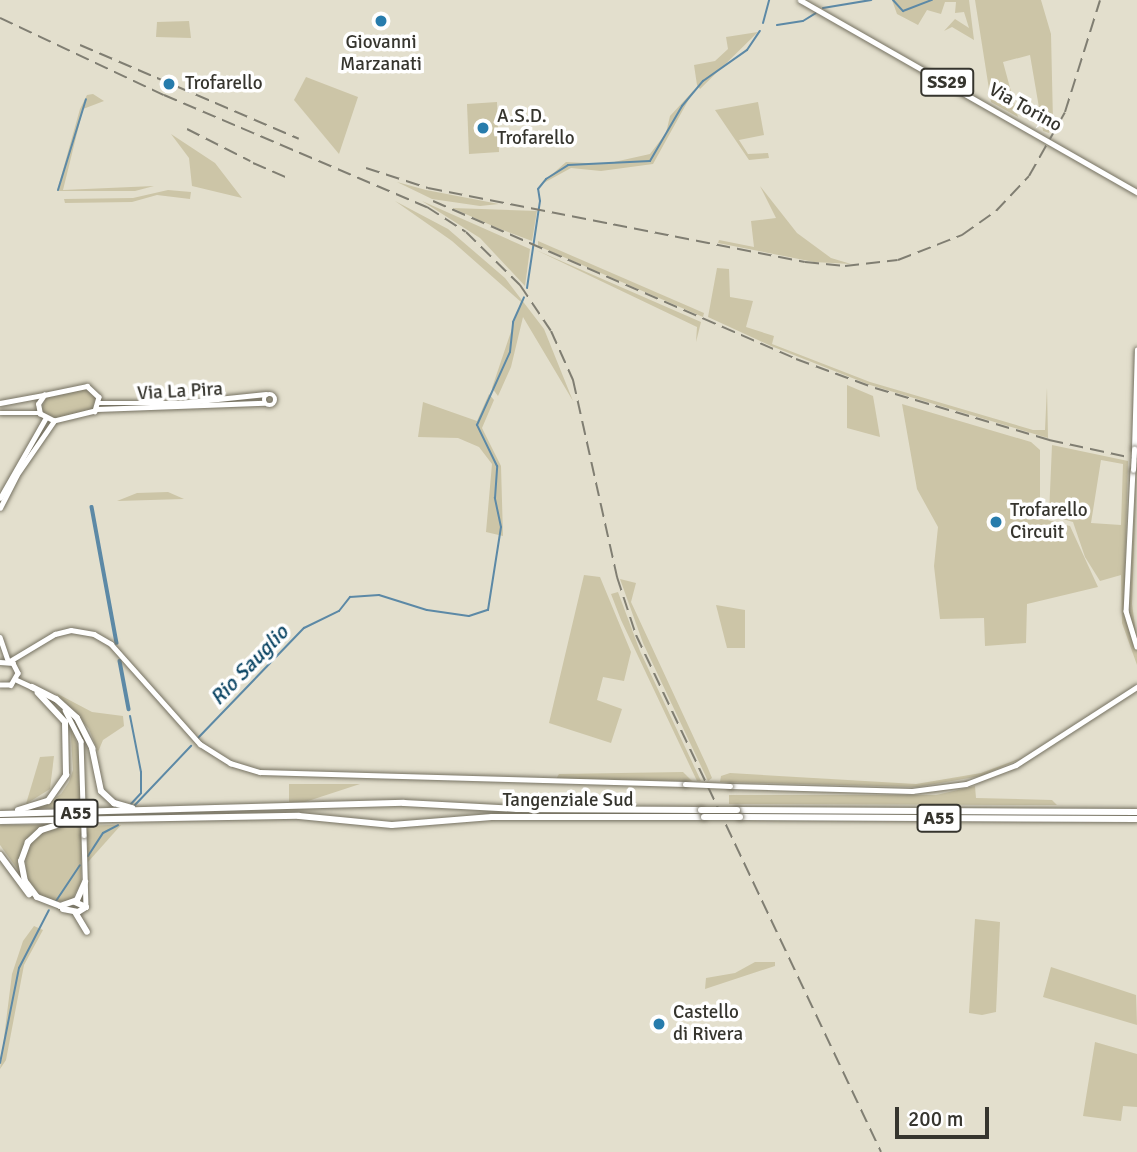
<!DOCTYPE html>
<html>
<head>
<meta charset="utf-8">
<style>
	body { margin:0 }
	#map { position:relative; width:1137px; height:1152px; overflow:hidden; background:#e3dfcd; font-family:Signika,sans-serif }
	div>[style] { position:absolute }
	.green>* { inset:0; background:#ccc5a7 }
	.stream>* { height:2px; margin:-1px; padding:0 1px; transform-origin:1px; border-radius:1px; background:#5c89a6 }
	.canal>* { height:3.5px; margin:-1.75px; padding:0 1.75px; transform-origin:1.75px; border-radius:1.75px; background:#5c89a6 }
	.roads { filter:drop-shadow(0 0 2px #757161) drop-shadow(0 0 2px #757161) }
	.secondary>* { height:4.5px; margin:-2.25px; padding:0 2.25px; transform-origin:2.25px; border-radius:2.25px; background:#fff }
	.secondary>.ring { margin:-2.25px; padding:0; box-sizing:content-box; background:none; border:4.5px solid #fff; border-radius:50% }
	.primary>* { height:5px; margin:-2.5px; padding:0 2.5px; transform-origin:2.5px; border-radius:2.5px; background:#fff }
	.highway>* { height:6px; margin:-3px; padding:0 3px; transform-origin:3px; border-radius:3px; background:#fff }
	.rail>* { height:2px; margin-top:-1px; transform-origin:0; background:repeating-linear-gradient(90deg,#807e72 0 14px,transparent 0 21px) }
	.bridges { filter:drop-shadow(0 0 2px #757161) drop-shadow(0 0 2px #757161) }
	.secondary-bridge>* { height:4.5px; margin:-2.25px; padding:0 2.25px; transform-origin:2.25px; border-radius:2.25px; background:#fff }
	.highway-bridge>* { height:6px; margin:-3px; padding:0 3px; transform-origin:3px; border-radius:3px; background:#fff }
	.dots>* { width:19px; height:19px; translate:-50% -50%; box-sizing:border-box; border:4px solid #fff; border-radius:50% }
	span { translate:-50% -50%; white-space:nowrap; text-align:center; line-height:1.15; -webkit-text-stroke:7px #fff; paint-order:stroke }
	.shield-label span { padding:2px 5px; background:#fff; border:2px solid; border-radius:5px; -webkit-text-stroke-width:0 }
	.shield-label { font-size:18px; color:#36352e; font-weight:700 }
	.poi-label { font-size:19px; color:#36352e }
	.left { translate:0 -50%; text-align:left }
	.street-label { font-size:19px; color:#36352e }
	.water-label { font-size:21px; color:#0b4564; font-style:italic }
	.scale { position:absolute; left:895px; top:1107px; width:94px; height:32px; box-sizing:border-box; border:4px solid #36352e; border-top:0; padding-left:9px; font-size:21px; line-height:24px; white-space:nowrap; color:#36352e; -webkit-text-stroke:5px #fff; paint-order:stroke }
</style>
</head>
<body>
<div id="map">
	<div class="green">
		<i style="clip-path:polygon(892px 0,969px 0,974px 40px,952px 27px,944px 31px,955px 19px,969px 28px,964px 12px,955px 13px,956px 2px,945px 2px,941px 14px,927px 10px,918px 25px,897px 14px)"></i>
		<i style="clip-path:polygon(975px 0,1041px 0,1051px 34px,1053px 122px,1049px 133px,1043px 131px,1030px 55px,1003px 62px,1018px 117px,991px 102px)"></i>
		<i style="clip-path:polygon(189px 21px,191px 38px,156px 37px,157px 22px)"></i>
		<i style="clip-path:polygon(758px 32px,700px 89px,697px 85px,694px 65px,715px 61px,728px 49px,726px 37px)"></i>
		<i style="clip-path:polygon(306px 77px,358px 97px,339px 154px,294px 100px)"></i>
		<i style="clip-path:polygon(694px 90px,653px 164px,601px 171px,571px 168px,540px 185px,566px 162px,605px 164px,650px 154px,666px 133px,670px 116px)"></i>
		<i style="clip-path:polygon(93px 94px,104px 101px,83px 109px,63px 190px,154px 186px,135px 191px,57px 191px,80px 109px,87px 95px)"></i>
		<i style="clip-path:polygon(497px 102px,499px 152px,469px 154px,467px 104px)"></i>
		<i style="clip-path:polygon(758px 102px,764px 135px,739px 140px,748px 154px,768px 153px,769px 158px,749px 160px,715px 110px)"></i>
		<i style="clip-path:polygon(171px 134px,215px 163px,242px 198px,192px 186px,189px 158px)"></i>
		<i style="clip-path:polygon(397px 182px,426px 190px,499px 204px,480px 206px,432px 199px)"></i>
		<i style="clip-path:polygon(760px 186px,797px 233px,831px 258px,851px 264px,814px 262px,718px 243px,719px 240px,754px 247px,751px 221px,776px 218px)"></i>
		<i style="clip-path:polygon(168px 190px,191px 192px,190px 199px,157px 195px,132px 202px,65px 203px,64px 199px,133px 198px)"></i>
		<i style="clip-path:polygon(395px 201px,448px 229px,505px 278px,544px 329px,573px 401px,523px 317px,511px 367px,498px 396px,492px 388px,521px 302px,452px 241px)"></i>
		<i style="clip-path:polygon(422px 201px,530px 249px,525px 286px,480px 238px)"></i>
		<i style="clip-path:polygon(452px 208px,537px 211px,532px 241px,495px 227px)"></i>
		<i style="clip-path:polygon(538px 241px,704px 313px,703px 317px,538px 246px)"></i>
		<i style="clip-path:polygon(536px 250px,701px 322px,696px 342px,697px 327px)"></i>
		<i style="clip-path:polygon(717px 268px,729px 269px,730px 297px,753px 301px,746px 327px,774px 336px,772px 344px,870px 382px,1033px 430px,1045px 430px,1047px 387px,1048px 438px,870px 385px,771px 346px,708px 317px)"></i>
		<i style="clip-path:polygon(847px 385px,873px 396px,880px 437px,847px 428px)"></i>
		<i style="clip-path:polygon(87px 388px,96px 397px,92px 410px,52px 419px,41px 411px,46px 397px)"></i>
		<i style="clip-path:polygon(489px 394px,494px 400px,482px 428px,501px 466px,503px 536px,486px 532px,492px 464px,479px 447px,458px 438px,418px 437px,423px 402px,477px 421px)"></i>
		<i style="clip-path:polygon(902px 404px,1031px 442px,1040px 450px,1040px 518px,1070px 526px,1098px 587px,1027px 604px,1026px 643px,985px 646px,984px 618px,940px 619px,934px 566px,938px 527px,917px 489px)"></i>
		<i style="clip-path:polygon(evenodd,1052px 445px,1128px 461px,1124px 615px,1137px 650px,1137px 665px,1122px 623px,1121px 575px,1100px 581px,1085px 557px,1073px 522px,1049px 515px,1052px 445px,1101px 460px,1123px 464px,1121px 525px,1091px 523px,1101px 460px)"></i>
		<i style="clip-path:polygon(1137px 464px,1132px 604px,1137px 640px,1129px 615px)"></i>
		<i style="clip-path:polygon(168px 492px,184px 499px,117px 501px,137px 493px)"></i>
		<i style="clip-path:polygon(584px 575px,600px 577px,631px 652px,624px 681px,603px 677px,597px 700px,622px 709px,611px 743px,549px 723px)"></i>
		<i style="clip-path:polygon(620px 579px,636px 583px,631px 602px,707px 766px,712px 778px,708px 781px,643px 643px)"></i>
		<i style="clip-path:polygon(618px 592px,640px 651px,701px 781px,697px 781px,621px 620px,611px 594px)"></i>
		<i style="clip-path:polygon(716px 605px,745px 610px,745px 648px,727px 648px)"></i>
		<i style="clip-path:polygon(56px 693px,92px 712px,123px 716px,124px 726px,103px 740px,98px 752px,89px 729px)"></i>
		<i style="clip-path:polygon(70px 721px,80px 754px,80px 807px,40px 808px,61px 794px,69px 782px,73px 770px)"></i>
		<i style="clip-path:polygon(54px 756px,50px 789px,26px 804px,40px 757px)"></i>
		<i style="clip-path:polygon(1027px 756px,981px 776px,917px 787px,720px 782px,721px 776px,730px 773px,916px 784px,981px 773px)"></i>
		<i style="clip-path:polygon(683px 772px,692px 781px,556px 779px,559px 774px)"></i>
		<i style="clip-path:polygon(289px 784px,360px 784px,305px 802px,289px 802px)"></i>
		<i style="clip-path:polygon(975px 786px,976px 798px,1052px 800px,1057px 805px,729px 804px,729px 795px,936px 795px)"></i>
		<i style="clip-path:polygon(81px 824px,81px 883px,71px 901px,51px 901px,37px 894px,27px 881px,25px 852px,36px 836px,57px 825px)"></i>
		<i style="clip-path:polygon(0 825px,45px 825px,30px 837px,21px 874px,0 845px)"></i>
		<i style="clip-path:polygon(109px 825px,121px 825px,88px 862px,87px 826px)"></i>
		<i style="clip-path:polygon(975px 919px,1000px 922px,996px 1012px,982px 1015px,969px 1013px)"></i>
		<i style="clip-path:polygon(34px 926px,43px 930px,24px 965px,6px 1060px,0 1069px,12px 974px,23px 941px)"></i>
		<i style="clip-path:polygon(755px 962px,775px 962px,775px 966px,705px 989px,706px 978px,735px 973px)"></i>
		<i style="clip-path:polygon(1051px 967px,1136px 995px,1137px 1025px,1043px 997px)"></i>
		<i style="clip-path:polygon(1095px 1042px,1137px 1054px,1137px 1107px,1123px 1106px,1121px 1121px,1083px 1116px)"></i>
	</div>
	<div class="stream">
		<i style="left:893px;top:0;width:15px;rotate:48deg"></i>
		<i style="left:903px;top:11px;width:31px;rotate:-21deg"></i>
		<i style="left:823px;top:8px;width:49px;rotate:-9.5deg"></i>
		<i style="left:763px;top:23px;width:24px;rotate:-75deg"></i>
		<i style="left:777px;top:25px;width:26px;rotate:-9deg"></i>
		<i style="left:803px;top:21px;width:15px;rotate:-32deg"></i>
		<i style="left:58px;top:190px;width:95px;rotate:-72.9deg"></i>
		<i style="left:527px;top:288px;width:88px;rotate:-81.5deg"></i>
		<i style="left:540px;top:201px;width:12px;rotate:-99deg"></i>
		<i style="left:538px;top:189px;width:13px;rotate:-51deg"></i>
		<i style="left:546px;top:179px;width:26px;rotate:-32deg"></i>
		<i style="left:568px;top:165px;width:82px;rotate:-2.8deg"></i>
		<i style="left:650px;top:161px;width:64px;rotate:-59.8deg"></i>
		<i style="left:682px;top:106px;width:33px;rotate:-50deg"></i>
		<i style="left:703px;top:81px;width:54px;rotate:-35.2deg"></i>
		<i style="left:747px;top:50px;width:23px;rotate:-56deg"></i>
		<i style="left:198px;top:738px;width:153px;rotate:-46.1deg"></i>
		<i style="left:304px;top:628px;width:39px;rotate:-26deg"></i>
		<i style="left:339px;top:611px;width:18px;rotate:-52deg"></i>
		<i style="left:350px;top:597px;width:29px;rotate:-4deg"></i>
		<i style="left:379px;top:595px;width:50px;rotate:17.4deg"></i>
		<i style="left:427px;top:610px;width:42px;rotate:8.1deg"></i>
		<i style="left:469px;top:616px;width:20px;rotate:-18deg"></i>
		<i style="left:488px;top:610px;width:84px;rotate:-81.1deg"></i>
		<i style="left:501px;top:527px;width:30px;rotate:-102deg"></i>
		<i style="left:495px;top:498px;width:32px;rotate:-86deg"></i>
		<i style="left:497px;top:466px;width:46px;rotate:-116deg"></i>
		<i style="left:477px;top:425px;width:80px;rotate:-65.7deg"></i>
		<i style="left:510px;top:352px;width:30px;rotate:-84deg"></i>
		<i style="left:513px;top:322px;width:27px;rotate:-66deg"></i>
		<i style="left:130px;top:805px;width:16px;rotate:-47deg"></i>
		<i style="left:141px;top:793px;width:21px;rotate:-90deg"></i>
		<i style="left:141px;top:772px;width:57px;rotate:-101.1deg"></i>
		<i style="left:134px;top:806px;width:83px;rotate:-46.5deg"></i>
		<i style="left:88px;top:856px;width:27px;rotate:-57deg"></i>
		<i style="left:103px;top:833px;width:17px;rotate:-28deg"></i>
		<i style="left:56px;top:901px;width:43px;rotate:-56.3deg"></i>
		<i style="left:0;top:1063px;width:97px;rotate:-78.7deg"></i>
		<i style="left:19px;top:968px;width:65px;rotate:-62.7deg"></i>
	</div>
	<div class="canal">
		<i style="left:92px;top:507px;width:138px;rotate:79.6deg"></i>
		<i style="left:120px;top:661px;width:49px;rotate:79.4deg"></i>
	</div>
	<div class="roads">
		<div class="secondary">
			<i style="left:87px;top:386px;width:16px;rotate:43deg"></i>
			<i style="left:99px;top:397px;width:15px;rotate:106deg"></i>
			<i style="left:95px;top:411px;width:42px;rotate:166.3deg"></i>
			<i style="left:54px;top:421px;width:16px;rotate:-153deg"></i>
			<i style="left:40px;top:414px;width:10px;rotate:-101deg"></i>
			<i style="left:38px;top:404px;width:11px;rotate:-56deg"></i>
			<i style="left:44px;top:395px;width:44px;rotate:-11.8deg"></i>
			<i class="ring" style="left:264px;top:394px;width:7.5px;height:7.5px"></i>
			<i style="left:0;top:403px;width:44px;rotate:-10.5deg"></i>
			<i style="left:99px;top:403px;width:80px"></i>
			<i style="left:179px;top:403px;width:87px;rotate:-5.9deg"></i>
			<i style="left:97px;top:409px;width:167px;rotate:-2.1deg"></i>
			<i style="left:0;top:413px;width:39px"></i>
			<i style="left:1134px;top:449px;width:99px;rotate:-88.3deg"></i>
			<i style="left:1133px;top:470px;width:141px;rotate:92.8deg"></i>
			<i style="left:1126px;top:611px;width:37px;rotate:73deg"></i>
			<i style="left:0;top:498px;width:91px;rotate:-60.3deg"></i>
			<i style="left:0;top:508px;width:36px;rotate:-63deg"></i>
			<i style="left:16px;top:476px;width:67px;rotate:-55.4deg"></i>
			<i style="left:0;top:637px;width:24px;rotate:71deg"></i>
			<i style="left:10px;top:661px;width:52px;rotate:-31deg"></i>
			<i style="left:55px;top:634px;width:16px;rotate:-14deg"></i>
			<i style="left:71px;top:630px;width:23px;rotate:10deg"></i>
			<i style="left:94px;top:634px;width:20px;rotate:30deg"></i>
			<i style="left:111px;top:644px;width:134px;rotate:48.3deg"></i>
			<i style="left:200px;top:744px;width:36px;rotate:32deg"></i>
			<i style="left:230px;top:763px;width:31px;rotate:17deg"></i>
			<i style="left:260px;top:772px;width:425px;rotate:1.6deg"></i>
			<i style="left:0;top:662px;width:13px;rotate:4deg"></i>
			<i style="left:13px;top:663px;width:11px;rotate:63deg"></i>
			<i style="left:18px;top:673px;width:14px;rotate:120deg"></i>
			<i style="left:11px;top:685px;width:11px;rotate:180deg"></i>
			<i style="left:17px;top:680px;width:17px;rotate:25deg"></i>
			<i style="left:65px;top:710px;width:35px;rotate:63deg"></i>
			<i style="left:81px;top:741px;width:62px;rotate:88.2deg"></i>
			<i style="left:730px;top:786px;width:182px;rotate:1.6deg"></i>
			<i style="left:912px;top:791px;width:54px;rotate:-7.4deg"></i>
			<i style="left:966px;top:784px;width:53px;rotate:-20.8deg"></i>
			<i style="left:1016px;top:765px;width:144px;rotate:-32.8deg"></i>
			<i style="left:84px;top:835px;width:72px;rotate:88.4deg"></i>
		</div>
		<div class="primary">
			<i style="left:800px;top:0;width:388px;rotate:29.7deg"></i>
		</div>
		<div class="highway">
			<i style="left:32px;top:687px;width:27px;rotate:27deg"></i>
			<i style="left:56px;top:699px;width:28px;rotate:42deg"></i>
			<i style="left:77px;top:718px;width:34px;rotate:63deg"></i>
			<i style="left:92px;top:748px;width:44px;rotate:78.2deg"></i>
			<i style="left:101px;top:791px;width:18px;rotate:43deg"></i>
			<i style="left:114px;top:803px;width:19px;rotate:16deg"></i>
			<i style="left:18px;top:810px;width:31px;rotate:-17deg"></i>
			<i style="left:48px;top:801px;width:32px;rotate:-55deg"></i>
			<i style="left:66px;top:775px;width:53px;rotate:-91.1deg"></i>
			<i style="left:65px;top:722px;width:40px;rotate:-133deg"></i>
			<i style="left:737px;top:810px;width:400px;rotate:0.3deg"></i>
			<i style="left:0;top:814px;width:404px;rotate:-1.6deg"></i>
			<i style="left:404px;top:803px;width:113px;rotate:3deg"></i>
			<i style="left:517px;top:809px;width:184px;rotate:0.3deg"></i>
			<i style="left:740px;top:817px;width:397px;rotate:0.3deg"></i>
			<i style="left:0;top:821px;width:299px;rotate:-1deg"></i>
			<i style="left:299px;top:816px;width:93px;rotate:5.5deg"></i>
			<i style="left:392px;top:825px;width:100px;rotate:-4.6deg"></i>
			<i style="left:492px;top:817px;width:212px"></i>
			<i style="left:60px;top:824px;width:20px;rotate:162deg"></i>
			<i style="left:41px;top:830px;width:18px;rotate:137deg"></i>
			<i style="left:28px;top:842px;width:20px;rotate:110deg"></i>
			<i style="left:21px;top:861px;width:20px;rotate:79deg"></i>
			<i style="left:25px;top:881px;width:20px;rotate:53deg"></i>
			<i style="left:37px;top:897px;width:25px;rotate:21deg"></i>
			<i style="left:60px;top:906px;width:18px;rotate:-19deg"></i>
			<i style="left:77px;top:900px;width:20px;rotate:-66deg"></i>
			<i style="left:0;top:855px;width:49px;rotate:53.4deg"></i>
			<i style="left:63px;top:909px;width:15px;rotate:11deg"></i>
			<i style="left:78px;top:912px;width:9px;rotate:-32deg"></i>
			<i style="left:86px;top:907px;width:12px;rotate:-156deg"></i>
			<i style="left:75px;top:912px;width:23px;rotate:59deg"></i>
		</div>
	</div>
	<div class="rail">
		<i style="left:0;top:18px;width:181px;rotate:25.2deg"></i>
		<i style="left:164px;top:95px;width:286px;rotate:23.1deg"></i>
		<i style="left:427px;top:207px;width:46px;rotate:32.7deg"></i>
		<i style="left:466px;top:232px;width:76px;rotate:44.5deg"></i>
		<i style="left:520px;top:285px;width:55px;rotate:56deg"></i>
		<i style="left:551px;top:331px;width:54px;rotate:65.8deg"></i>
		<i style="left:573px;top:380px;width:202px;rotate:77.4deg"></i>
		<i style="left:617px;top:577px;width:61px;rotate:71.9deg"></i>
		<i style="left:636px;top:635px;width:572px;rotate:64.64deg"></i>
		<i style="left:80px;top:45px;width:238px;rotate:23.2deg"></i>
		<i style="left:187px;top:129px;width:71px;rotate:26.9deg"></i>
		<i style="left:253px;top:163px;width:40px;rotate:23.4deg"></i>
		<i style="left:366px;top:168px;width:65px;rotate:17.9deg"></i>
		<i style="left:428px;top:188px;width:384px;rotate:11.1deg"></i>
		<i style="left:805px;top:262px;width:40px;rotate:5.7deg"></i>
		<i style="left:845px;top:266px;width:53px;rotate:-6.5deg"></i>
		<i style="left:898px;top:260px;width:69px;rotate:-21.3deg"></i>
		<i style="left:962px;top:235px;width:42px;rotate:-35.2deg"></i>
		<i style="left:996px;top:211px;width:48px;rotate:-46.7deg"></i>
		<i style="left:1029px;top:176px;width:73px;rotate:-60.6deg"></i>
		<i style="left:1065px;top:112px;width:117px;rotate:-72.6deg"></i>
		<i style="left:433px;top:201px;width:396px;rotate:23.5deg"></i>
		<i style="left:796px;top:359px;width:84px;rotate:20.2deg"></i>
		<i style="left:875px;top:388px;width:182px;rotate:16.6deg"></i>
		<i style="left:1049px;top:440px;width:90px;rotate:12.2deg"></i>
	</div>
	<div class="bridges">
		<div class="secondary-bridge">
			<i style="left:1133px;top:470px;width:21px;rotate:-87deg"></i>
			<i style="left:685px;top:784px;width:45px;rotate:2.5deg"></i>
			<i style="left:83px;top:803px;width:32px;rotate:88deg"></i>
		</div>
		<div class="highway-bridge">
			<i style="left:701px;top:810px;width:36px"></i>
			<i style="left:704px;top:817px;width:36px"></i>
		</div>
	</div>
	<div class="dots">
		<i style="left:381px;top:21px;background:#277cac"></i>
		<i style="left:169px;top:84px;background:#277cac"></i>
		<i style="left:483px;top:128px;background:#277cac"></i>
		<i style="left:996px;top:522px;background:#277cac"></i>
		<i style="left:659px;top:1024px;background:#277cac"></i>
	</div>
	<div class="shield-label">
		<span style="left:947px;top:82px">SS29</span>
		<span style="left:76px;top:813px">A55</span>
		<span style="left:939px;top:818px">A55</span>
	</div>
	<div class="poi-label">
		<span style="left:381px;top:54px">Giovanni<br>Marzanati</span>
		<span class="left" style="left:185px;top:84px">Trofarello</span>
		<span class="left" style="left:497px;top:128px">A.S.D.<br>Trofarello</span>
		<span class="left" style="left:1010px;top:522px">Trofarello<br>Circuit</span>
		<span class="left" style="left:673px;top:1024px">Castello<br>di Rivera</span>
	</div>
	<div class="street-label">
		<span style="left:1025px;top:108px;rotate:29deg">Via Torino</span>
		<span style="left:180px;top:392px;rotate:-3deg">Via La Pira</span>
		<span style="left:568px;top:801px">Tangenziale Sud</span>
	</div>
	<div class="water-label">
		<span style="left:249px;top:665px;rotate:-46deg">Rio Sauglio</span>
	</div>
	<div class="scale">200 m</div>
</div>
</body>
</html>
